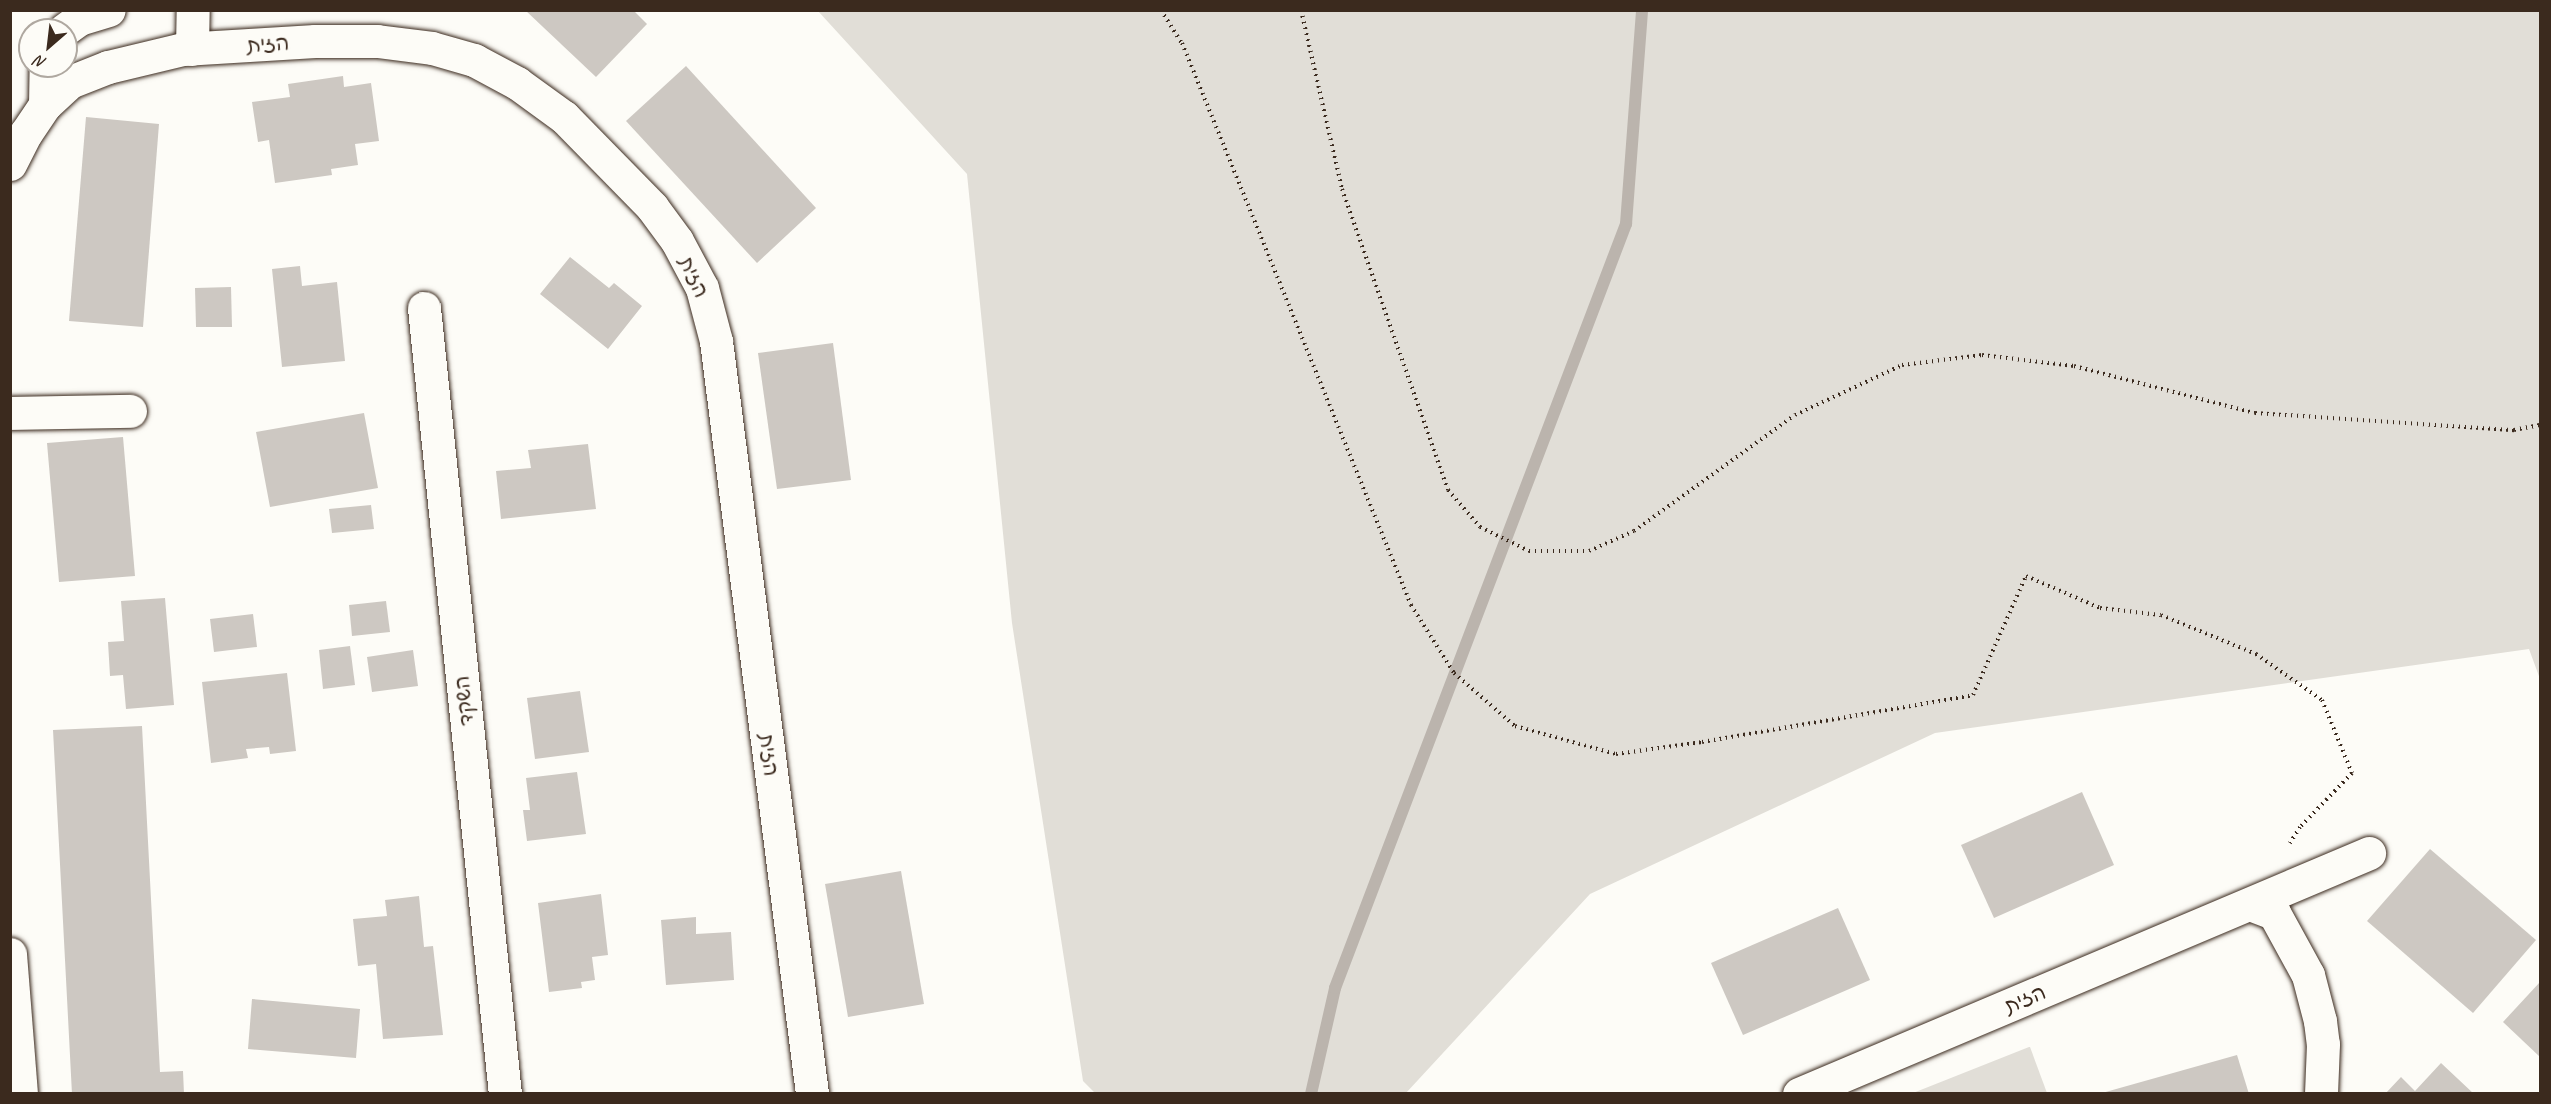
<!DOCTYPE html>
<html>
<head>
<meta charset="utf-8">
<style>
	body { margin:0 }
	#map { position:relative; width:2551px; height:1104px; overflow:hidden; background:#fdfcf7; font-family:Caveat,"Playpen Sans Hebrew",sans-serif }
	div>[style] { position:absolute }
	.green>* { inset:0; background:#e1ded7 }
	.stream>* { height:12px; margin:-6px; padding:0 6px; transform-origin:6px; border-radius:6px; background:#bbb4ad }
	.building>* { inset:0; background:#cdc8c2 }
	.path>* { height:4px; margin-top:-2px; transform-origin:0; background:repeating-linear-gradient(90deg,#3b2a1e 0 1.5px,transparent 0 6px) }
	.roads { filter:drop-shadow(0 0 2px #3b2a1e) drop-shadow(0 0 2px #3b2a1e) }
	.minor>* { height:33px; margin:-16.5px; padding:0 16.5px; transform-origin:16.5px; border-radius:16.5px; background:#fdfcf7 }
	span { translate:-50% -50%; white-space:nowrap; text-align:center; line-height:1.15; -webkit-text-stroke:4.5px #fdfcf7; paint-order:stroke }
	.street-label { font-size:21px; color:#3b2a1e }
	.frame { position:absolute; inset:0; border:12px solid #3b2a1e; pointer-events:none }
	.north { position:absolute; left:18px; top:18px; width:60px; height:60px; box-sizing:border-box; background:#fdfcf7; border:2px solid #afa8a0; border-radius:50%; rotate:208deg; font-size:16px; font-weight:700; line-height:24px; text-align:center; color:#3b2a1e }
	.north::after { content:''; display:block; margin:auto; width:21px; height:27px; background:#3b2a1e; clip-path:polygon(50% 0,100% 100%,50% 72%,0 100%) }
</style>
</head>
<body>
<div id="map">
	<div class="green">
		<i style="clip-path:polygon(818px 11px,2540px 11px,2540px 679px,2529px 649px,1935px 733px,1590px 894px,1406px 1093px,1095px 1093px,1083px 1081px,1012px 623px,967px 174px)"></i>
		<i style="clip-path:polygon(2030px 1047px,2047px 1093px,1913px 1093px,2029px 1047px)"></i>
	</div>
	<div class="stream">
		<i style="left:1311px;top:1094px;width:109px;rotate:-77.2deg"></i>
		<i style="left:1335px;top:988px;width:818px;rotate:-69.15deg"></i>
		<i style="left:1626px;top:224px;width:215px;rotate:-85.7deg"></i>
	</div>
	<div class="building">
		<i style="clip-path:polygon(525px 10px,633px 10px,647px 24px,596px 77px)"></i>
		<i style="clip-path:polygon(686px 66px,816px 208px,757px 263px,626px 121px)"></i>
		<i style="clip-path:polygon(343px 76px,344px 87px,371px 83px,379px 141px,355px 144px,358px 165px,331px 169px,332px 175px,275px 183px,269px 140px,258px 142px,252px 102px,290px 97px,288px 84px)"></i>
		<i style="clip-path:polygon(86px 117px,159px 124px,143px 327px,69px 321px)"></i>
		<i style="clip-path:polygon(570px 257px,609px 288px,614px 283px,642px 306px,608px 349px,540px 294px)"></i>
		<i style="clip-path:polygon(300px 266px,302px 286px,337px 282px,345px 361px,282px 367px,272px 269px)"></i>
		<i style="clip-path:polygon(231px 287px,232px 327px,196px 327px,195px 288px)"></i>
		<i style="clip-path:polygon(833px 343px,851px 480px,777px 489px,758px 353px)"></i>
		<i style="clip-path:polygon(364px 413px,378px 488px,270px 507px,256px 432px)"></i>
		<i style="clip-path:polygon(123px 437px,135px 576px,59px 582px,47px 443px)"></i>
		<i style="clip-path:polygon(588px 444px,596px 509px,501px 519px,496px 471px,531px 468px,528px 450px)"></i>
		<i style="clip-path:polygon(371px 505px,374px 529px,332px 533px,329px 509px)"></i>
		<i style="clip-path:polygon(165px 598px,174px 705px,126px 709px,123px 675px,110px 676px,108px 642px,124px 641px,121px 601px)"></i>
		<i style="clip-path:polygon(386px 601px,390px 632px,352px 636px,349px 605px)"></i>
		<i style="clip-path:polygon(253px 614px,257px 647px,214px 652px,210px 619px)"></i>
		<i style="clip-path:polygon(350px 646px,355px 685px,323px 689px,319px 650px)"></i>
		<i style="clip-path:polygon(413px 650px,418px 686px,372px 692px,367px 657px)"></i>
		<i style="clip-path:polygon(287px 673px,296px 751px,270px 754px,269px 747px,246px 749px,248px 758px,211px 763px,202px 682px)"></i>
		<i style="clip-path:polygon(580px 691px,589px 752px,535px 759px,527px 698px)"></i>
		<i style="clip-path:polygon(142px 726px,160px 1072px,183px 1071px,184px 1094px,72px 1094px,53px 730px)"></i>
		<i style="clip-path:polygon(577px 772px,586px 834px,527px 841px,523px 810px,530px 810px,526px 778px)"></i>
		<i style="clip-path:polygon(2082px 792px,2114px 865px,1994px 918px,1961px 845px)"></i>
		<i style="clip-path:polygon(2430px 849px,2536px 940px,2473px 1013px,2367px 921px)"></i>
		<i style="clip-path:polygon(901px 871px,924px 1004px,848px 1017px,825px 884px)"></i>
		<i style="clip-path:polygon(601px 894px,608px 955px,592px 957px,595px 980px,581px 982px,582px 988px,549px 992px,538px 903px)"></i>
		<i style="clip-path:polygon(419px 896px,424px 947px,433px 946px,443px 1035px,383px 1039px,376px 964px,358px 966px,353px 919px,387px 916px,385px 900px)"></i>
		<i style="clip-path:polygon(1838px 908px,1870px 980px,1743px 1035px,1711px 963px)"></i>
		<i style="clip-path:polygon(696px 917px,696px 934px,731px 932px,734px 980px,666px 985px,661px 920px)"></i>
		<i style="clip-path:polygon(2540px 982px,2540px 1057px,2503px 1022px)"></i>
		<i style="clip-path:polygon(252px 999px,360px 1009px,356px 1058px,248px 1049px)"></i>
		<i style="clip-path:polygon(2237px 1055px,2249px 1094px,2102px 1094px,2102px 1093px)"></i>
		<i style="clip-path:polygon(2441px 1063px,2474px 1094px,2385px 1094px,2401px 1077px,2415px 1091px)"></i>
	</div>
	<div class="path">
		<i style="left:1161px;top:10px;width:39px;rotate:58deg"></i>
		<i style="left:1182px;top:43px;width:607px;rotate:67.83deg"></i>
		<i style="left:1411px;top:605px;width:80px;rotate:57.7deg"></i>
		<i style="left:1454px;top:673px;width:81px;rotate:41deg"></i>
		<i style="left:1515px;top:726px;width:105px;rotate:15.5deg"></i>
		<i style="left:1616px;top:754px;width:87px;rotate:-7.9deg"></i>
		<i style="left:1702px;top:742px;width:275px;rotate:-9.8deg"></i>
		<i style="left:1973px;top:695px;width:130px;rotate:-66deg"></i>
		<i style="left:2026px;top:576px;width:81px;rotate:23.4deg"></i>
		<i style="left:2100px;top:608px;width:61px;rotate:6.5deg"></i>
		<i style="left:2161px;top:615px;width:103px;rotate:22.3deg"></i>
		<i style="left:2256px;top:654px;width:80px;rotate:34.9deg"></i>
		<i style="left:2322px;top:700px;width:79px;rotate:67.7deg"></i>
		<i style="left:2352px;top:773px;width:75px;rotate:133.9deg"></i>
		<i style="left:2300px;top:827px;width:19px;rotate:122deg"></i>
		<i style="left:1301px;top:10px;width:184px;rotate:77.1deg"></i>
		<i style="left:1342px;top:189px;width:319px;rotate:70.6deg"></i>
		<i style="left:1448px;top:490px;width:49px;rotate:49.1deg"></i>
		<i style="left:1480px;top:527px;width:55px;rotate:26.1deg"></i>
		<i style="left:1529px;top:551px;width:60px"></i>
		<i style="left:1589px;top:551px;width:49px;rotate:-24deg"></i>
		<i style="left:1634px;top:531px;width:198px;rotate:-35.8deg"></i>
		<i style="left:1795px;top:415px;width:118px;rotate:-25deg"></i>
		<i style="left:1902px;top:365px;width:81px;rotate:-7.1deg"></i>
		<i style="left:1982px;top:355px;width:93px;rotate:6.8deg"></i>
		<i style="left:2074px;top:366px;width:187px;rotate:14.6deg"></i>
		<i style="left:2255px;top:413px;width:260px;rotate:3.8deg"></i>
		<i style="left:2514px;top:430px;width:26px;rotate:-11deg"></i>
	</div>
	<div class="roads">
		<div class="minor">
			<i style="left:64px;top:30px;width:19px;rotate:-36deg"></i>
			<i style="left:79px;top:19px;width:31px;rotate:-17deg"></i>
			<i style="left:192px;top:49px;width:39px;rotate:-89deg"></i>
			<i style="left:45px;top:105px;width:39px;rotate:-89deg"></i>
			<i style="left:10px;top:164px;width:35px;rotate:-63deg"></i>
			<i style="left:26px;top:133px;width:34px;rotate:-56deg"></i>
			<i style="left:45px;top:105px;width:34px;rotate:-43deg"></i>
			<i style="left:70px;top:82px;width:41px;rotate:-21.5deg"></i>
			<i style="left:108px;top:67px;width:77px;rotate:-13.5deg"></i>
			<i style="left:183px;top:49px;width:132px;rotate:-3.5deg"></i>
			<i style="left:315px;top:41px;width:62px"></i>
			<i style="left:377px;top:41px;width:55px;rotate:7.3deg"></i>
			<i style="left:432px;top:48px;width:44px;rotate:15.9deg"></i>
			<i style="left:474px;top:60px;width:49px;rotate:28.1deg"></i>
			<i style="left:517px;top:83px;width:58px;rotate:35.9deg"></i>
			<i style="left:564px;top:117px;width:126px;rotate:45.6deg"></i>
			<i style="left:652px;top:207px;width:42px;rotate:53.7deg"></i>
			<i style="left:677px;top:241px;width:53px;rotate:62deg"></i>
			<i style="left:702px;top:288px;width:55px;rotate:75.2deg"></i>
			<i style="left:716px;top:341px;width:759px;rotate:82.73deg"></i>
			<i style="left:424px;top:308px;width:790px;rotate:84.12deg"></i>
			<i style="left:10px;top:413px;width:120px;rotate:-1deg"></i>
			<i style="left:2250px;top:904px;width:26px;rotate:21deg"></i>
			<i style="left:2274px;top:913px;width:71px;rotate:61.3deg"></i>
			<i style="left:2308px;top:975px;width:48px;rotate:75.4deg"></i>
			<i style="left:2320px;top:1021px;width:23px;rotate:83deg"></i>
			<i style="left:2323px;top:1044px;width:50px;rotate:92.3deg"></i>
			<i style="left:10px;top:954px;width:140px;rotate:85.5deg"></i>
			<i style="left:1799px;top:1094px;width:619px;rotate:-22.92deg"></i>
		</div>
	</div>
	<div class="street-label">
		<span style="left:268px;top:44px;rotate:-4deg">הזית</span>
		<span style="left:694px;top:277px;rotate:65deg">הזית</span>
		<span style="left:464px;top:701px;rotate:-96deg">השקד</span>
		<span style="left:769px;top:755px;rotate:83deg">הזית</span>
		<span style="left:2025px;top:999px;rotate:-23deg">הזית</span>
	</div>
	<div class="frame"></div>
	<div class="north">N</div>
</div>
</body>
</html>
